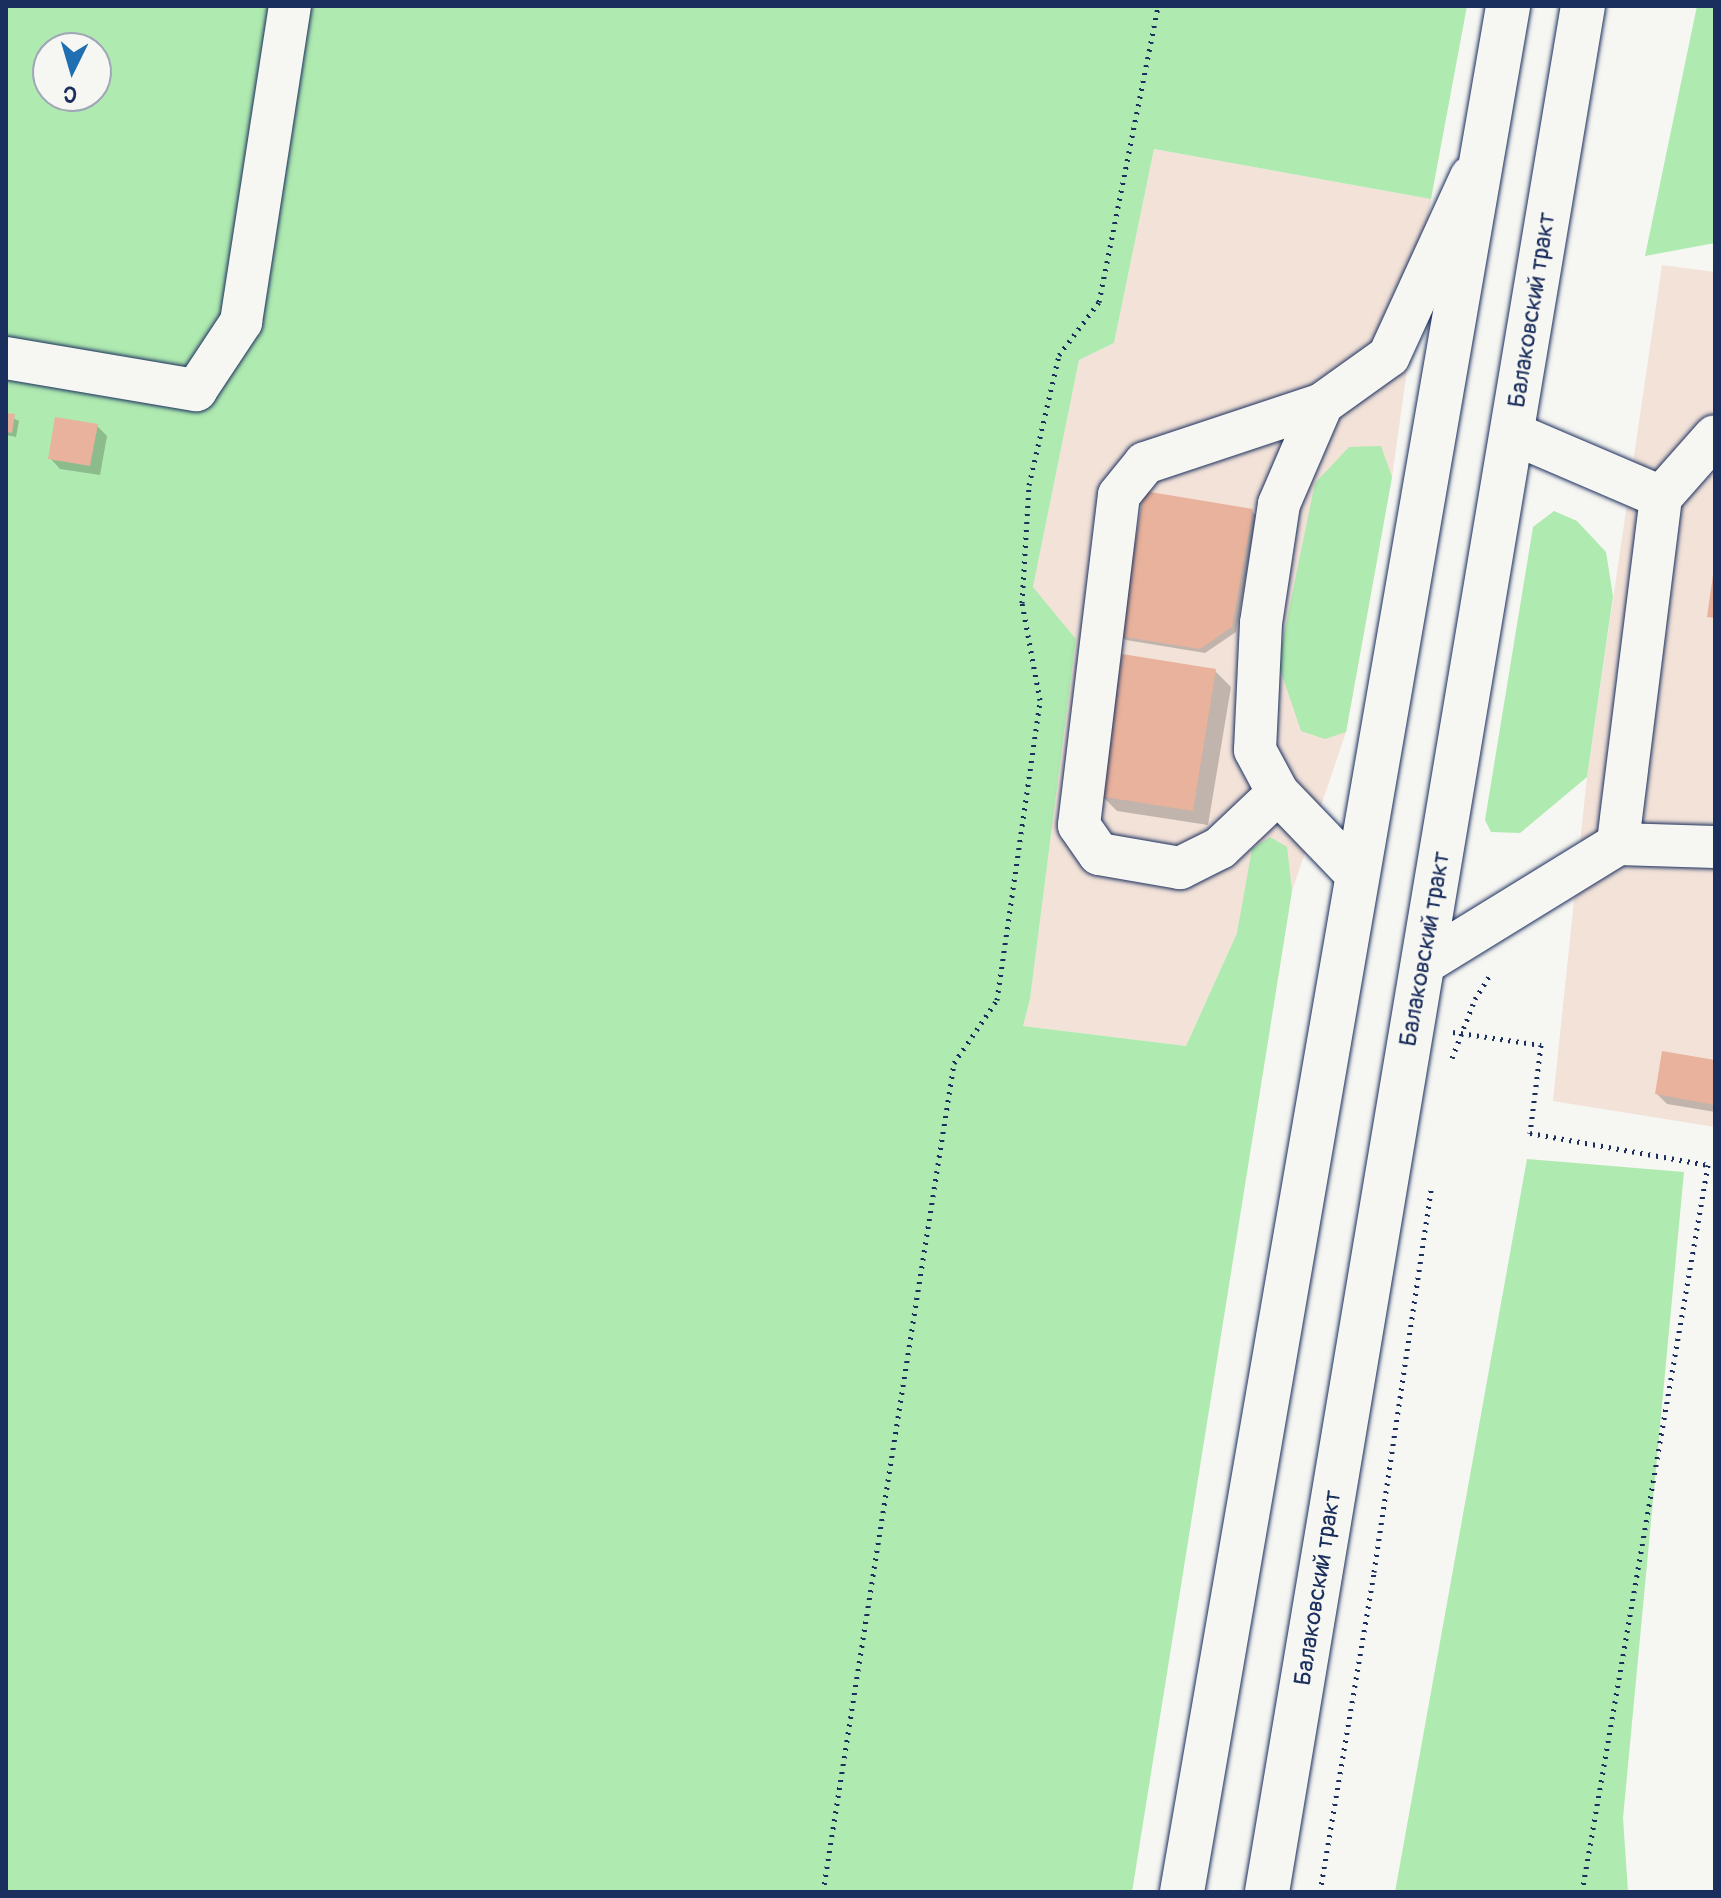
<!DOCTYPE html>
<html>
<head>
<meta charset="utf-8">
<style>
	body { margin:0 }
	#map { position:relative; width:1721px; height:1898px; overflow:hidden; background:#f6f6f2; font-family:Pangolin,sans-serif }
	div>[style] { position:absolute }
	.built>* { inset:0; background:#f2e2d8 }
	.green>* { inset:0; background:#afeab0 }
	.shadow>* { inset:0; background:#0003 }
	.building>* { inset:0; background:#e8b29c }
	.path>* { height:5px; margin-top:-2.5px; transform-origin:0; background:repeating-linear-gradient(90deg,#1b2f5e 0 2px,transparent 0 8px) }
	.roads { filter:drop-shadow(0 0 2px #1b2f5e) drop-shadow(0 0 2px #1b2f5e) }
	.minor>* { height:42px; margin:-21px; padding:0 21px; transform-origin:21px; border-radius:21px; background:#f6f6f2 }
	.major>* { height:44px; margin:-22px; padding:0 22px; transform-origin:22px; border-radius:22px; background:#f6f6f2 }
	span { translate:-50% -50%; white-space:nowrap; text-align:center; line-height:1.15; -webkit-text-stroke:7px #f6f6f2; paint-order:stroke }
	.street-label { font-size:24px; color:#1b2f5e }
	.frame { position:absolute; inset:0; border:8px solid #1b2f5e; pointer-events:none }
	.north { position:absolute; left:32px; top:32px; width:80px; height:80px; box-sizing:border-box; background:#f6f6f2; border:2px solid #9ea6b7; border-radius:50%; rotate:185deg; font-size:22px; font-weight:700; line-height:32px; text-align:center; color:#1b2f5e }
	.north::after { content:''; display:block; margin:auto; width:28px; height:36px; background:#1f6fb2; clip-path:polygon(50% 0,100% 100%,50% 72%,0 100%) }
</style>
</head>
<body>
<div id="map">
	<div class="built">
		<i style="clip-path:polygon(1154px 149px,1431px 199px,1392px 477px,1346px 732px,1292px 891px,1237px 933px,1186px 1046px,1023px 1026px,1030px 999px,1076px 639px,1033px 587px,1079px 360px,1114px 343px)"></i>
		<i style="clip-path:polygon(1662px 265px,1715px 272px,1715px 1127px,1553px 1101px,1587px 777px)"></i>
	</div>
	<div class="green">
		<i style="clip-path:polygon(evenodd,6px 6px,1467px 6px,1431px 199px,1154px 149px,1114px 343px,1079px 360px,1033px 587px,1076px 639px,1030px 999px,1023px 1026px,1186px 1046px,1237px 933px,1252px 849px,1270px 837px,1287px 847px,1292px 891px,1132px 1892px,6px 1892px,6px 6px,48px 48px,96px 48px,96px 96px,48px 96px,48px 48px)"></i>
		<i style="clip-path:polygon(1697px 6px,1715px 6px,1715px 243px,1645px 256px)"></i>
		<i style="clip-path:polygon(1381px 446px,1392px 477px,1346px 732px,1325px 739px,1301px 731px,1278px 663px,1315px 483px,1349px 447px)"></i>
		<i style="clip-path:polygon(1554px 511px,1577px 521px,1606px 552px,1613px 596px,1587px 777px,1520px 833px,1491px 832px,1485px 820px,1533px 527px)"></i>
		<i style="clip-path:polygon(1527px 1159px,1684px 1172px,1623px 1818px,1628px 1892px,1395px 1892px)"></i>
	</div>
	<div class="shadow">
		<i style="clip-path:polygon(6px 415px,19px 421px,16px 437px,6px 435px)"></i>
		<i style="clip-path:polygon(97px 426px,107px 436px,100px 475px,60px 469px,50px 458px)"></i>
		<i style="clip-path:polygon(1252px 511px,1256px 516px,1236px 632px,1205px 653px,1126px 640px,1121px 635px)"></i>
		<i style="clip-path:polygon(1215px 671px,1231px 687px,1208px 825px,1117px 811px,1101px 795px)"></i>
		<i style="clip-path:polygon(1715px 1062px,1715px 1112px,1667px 1104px,1657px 1094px)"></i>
	</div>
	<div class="building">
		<i style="clip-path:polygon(6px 413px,15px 414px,12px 433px,6px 432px)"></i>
		<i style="clip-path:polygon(55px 417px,98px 424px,90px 466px,48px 459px)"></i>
		<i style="clip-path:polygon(1144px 491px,1253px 509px,1232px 627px,1200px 649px,1119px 636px)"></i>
		<i style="clip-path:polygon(1713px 575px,1715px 575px,1715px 618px,1707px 617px)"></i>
		<i style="clip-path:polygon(1122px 654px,1216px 669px,1193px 811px,1099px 796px)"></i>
		<i style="clip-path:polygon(1662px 1051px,1715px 1060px,1715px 1105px,1655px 1094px)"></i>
	</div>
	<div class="path">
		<i style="left:1453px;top:1032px;width:89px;rotate:8.4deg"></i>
		<i style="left:1541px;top:1045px;width:89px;rotate:97.1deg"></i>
		<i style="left:1530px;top:1133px;width:181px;rotate:10.2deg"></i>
		<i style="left:1708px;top:1165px;width:738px;rotate:99.83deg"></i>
		<i style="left:1452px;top:1058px;width:63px;rotate:-68.7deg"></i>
		<i style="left:1475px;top:999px;width:31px;rotate:-58deg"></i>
		<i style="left:823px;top:1892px;width:839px;rotate:-81.02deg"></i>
		<i style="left:954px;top:1063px;width:76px;rotate:-55.7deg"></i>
		<i style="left:997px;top:1000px;width:303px;rotate:-81.8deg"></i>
		<i style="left:1040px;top:700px;width:99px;rotate:-100.5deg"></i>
		<i style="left:1022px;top:603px;width:118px;rotate:-86.6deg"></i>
		<i style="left:1029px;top:485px;width:133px;rotate:-77deg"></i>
		<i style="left:1059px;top:355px;width:66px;rotate:-53deg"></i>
		<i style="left:1099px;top:302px;width:302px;rotate:-78.7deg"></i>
		<i style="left:1320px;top:1892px;width:325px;rotate:-80.4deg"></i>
		<i style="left:1374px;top:1572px;width:386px;rotate:-81.5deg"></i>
	</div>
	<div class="roads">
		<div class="minor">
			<i style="left:6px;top:358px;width:193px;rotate:9.6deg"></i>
			<i style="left:196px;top:390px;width:82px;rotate:-56.5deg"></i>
			<i style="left:241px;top:322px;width:320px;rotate:-81.2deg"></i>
			<i style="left:1512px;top:433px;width:162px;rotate:23.2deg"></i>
			<i style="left:1661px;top:497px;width:350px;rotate:97.1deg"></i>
			<i style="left:1661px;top:497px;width:81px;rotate:-48.5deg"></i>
			<i style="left:1278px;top:793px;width:80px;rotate:136.5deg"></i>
			<i style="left:1220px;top:848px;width:45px;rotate:153.4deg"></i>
			<i style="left:1180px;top:868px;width:82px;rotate:-170.2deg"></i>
			<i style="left:1099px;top:854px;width:35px;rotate:-125deg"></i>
			<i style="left:1079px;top:825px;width:332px;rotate:-83.1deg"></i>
			<i style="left:1119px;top:495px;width:41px;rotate:-50.9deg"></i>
			<i style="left:1145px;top:463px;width:187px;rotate:-18.4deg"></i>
			<i style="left:1357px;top:875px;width:114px;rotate:-133.9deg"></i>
			<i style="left:1278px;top:793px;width:49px;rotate:-118.1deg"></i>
			<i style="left:1255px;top:750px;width:127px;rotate:-87.3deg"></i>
			<i style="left:1261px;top:623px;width:120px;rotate:-81.4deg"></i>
			<i style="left:1279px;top:504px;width:109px;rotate:-66.7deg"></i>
			<i style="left:1322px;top:404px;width:82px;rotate:-35.6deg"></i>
			<i style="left:1389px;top:356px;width:197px;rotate:-65.4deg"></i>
			<i style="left:1423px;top:964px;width:229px;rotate:-31.6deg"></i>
			<i style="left:1618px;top:844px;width:97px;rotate:1.8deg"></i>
		</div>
		<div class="major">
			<i style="left:1182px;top:1892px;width:1914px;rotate:-80.19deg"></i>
			<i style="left:1267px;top:1892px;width:1912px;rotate:-80.49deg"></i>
		</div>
	</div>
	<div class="street-label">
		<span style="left:1532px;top:310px;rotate:-81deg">Балаковский тракт</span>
		<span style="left:1425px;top:949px;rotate:-80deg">Балаковский тракт</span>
		<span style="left:1318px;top:1588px;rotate:-81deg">Балаковский тракт</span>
	</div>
	<div class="frame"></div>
	<div class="north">С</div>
</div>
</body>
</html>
